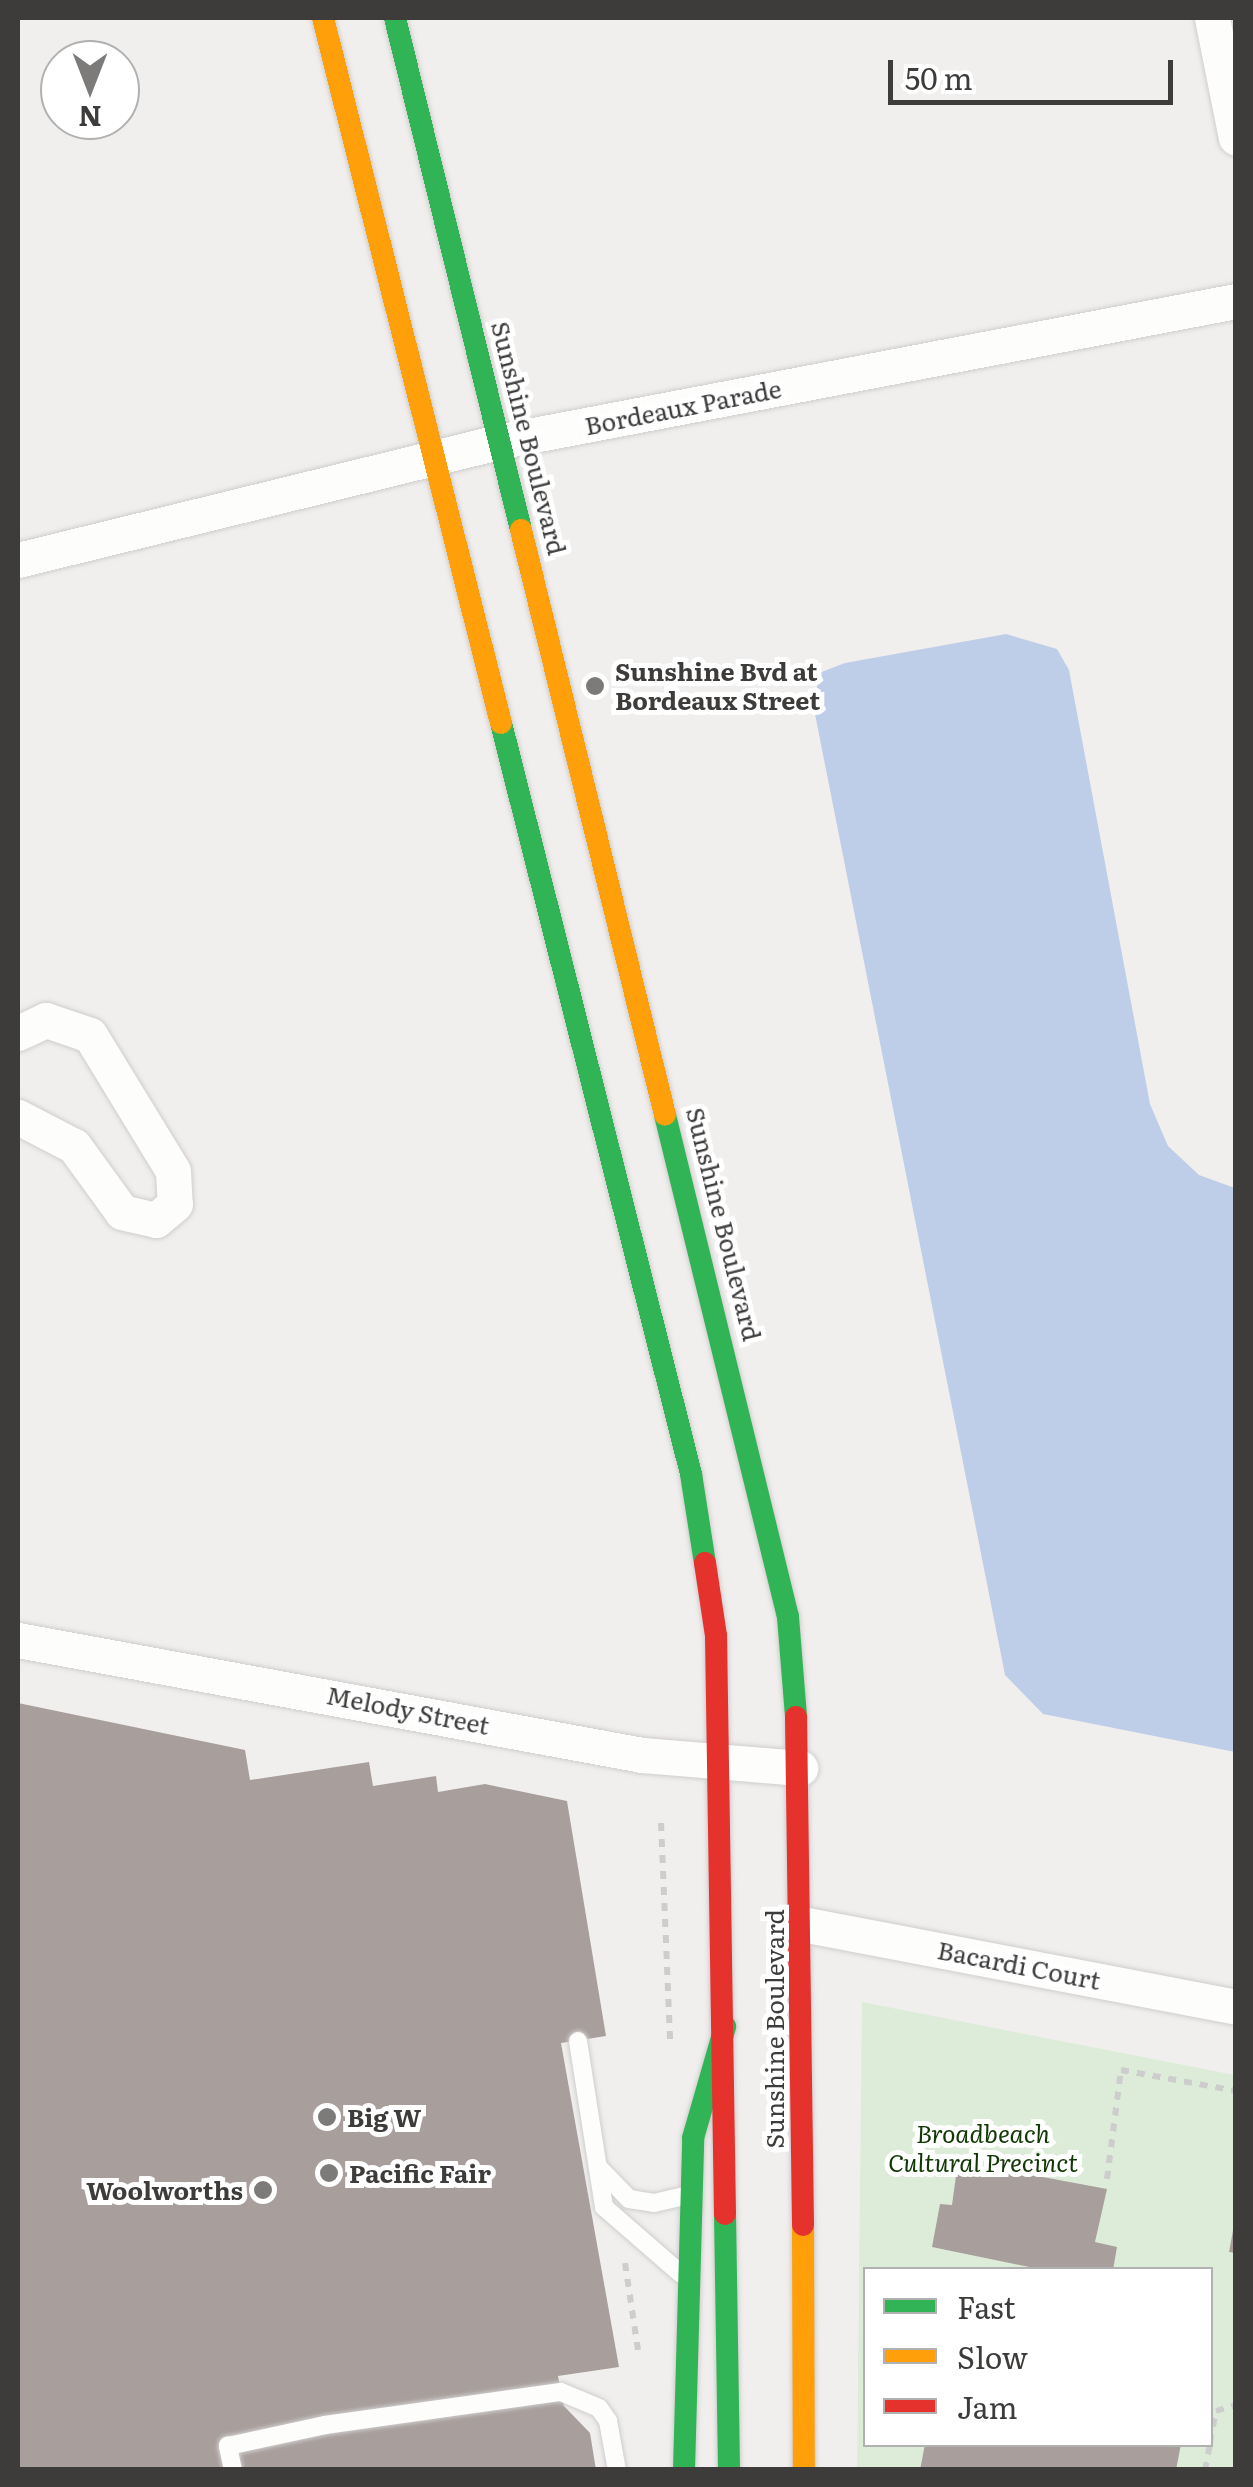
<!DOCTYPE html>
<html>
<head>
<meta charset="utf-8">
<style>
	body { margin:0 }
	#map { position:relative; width:1253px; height:2487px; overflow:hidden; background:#f1efee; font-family:Literata,serif }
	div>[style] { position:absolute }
	.green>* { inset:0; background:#ddecd9 }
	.water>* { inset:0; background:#bfcee8 }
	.building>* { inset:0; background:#a89f9c }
	.path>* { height:6px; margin-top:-3px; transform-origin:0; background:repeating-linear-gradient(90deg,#cdcdcd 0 8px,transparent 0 16px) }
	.roads { filter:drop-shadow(0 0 2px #cfcdcd) drop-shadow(0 0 2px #cfcdcd) }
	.lane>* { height:18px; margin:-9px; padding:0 9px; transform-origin:9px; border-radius:9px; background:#fdfdfc }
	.street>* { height:35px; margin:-17.5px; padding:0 17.5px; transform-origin:17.5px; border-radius:17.5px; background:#fdfdfc }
	.fast>* { height:22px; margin:-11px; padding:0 11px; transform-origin:11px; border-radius:11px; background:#30b455 }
	.slow>* { height:22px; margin:-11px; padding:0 11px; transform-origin:11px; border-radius:11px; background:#ff9f0a }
	.jam>* { height:22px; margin:-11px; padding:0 11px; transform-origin:11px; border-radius:11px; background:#e5322d }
	.dots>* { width:28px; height:28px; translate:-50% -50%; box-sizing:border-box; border:5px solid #fff; border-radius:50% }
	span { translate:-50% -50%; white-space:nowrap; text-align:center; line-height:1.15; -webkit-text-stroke:10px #fff; paint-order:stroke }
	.street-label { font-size:25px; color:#3d3c3b }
	.poi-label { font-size:25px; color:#3d3c3b; font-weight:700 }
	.left { translate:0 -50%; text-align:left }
	.right { translate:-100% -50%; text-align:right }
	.park-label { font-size:25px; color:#123806; font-style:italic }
	.frame { position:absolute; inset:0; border:20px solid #3d3c3b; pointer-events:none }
	.legend { position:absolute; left:863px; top:2267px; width:350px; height:180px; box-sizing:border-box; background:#fff; border:2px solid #b1b1b1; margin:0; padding:12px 18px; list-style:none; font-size:30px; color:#3d3c3b }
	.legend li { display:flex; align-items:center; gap:20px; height:50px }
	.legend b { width:50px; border:2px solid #b1b1b1 }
	.north { position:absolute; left:40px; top:40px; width:100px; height:100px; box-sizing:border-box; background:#fff; border:2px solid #b1b1b1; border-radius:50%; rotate:180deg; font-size:28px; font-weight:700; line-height:40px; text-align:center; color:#3d3c3b }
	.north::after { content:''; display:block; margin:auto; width:35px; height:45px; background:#7c7b7a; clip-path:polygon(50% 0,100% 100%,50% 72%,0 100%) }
	.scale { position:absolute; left:888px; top:60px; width:285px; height:45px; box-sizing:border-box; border:5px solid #3d3c3b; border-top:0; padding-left:12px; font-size:30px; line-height:35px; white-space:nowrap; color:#3d3c3b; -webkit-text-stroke:8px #fff; paint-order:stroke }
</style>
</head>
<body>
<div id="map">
	<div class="green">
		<i style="clip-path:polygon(evenodd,862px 2002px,1235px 2075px,1235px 2469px,857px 2470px,862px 2002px,866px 2270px,1210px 2270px,1210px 2444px,866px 2444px,866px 2270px)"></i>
	</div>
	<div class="water">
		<i style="clip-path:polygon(1006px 634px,1057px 649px,1069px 670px,1150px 1104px,1168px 1146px,1199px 1175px,1235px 1188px,1235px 1752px,1043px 1714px,1005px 1675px,814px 709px,819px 673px,845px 663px)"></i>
	</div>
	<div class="building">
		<i style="clip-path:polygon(18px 1703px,245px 1750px,250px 1780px,369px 1762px,373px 1786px,436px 1776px,438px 1792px,485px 1784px,567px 1801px,606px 2036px,561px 2043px,619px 2367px,558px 2376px,564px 2406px,590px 2433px,596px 2470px,18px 2470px)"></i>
		<i style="clip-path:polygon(958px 2161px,1107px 2189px,1095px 2242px,1117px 2247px,1113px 2270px,1044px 2270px,932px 2247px,940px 2204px,952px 2205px)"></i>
		<i style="clip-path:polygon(1234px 2225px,1236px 2225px,1236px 2253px,1229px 2252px)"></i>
		<i style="clip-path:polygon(925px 2444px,1181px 2444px,1176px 2470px,920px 2470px)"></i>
	</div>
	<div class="path">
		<i style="left:661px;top:1823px;width:218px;rotate:87.6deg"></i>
		<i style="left:1107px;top:2179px;width:110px;rotate:-82.7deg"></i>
		<i style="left:1121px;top:2070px;width:117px;rotate:10.3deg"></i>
		<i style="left:625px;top:2263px;width:88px;rotate:81.5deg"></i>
		<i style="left:1210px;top:2442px;width:32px;rotate:-79deg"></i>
		<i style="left:1216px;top:2411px;width:21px;rotate:-17deg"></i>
		<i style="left:1205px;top:2470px;width:26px;rotate:-79deg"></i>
	</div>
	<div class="roads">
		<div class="lane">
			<i style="left:578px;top:2041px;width:168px;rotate:81.1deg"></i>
			<i style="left:604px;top:2207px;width:101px;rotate:41deg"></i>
			<i style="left:599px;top:2168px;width:43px;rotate:45.9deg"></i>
			<i style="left:629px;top:2199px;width:25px;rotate:9deg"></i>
			<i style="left:654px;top:2203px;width:31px;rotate:-13deg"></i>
			<i style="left:233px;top:2470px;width:25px;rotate:-102deg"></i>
			<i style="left:228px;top:2446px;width:99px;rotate:-12.2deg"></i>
			<i style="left:325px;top:2425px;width:238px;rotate:-8deg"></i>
			<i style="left:561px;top:2392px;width:41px;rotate:22.8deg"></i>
			<i style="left:599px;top:2408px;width:16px;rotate:55deg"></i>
			<i style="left:608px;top:2421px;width:50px;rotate:79.6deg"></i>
		</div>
		<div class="street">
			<i style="left:1212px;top:18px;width:122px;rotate:78.7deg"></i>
			<i style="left:18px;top:560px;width:498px;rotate:-13.8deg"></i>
			<i style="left:502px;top:441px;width:747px;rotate:-10.8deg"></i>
			<i style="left:18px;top:1033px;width:31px;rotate:-25deg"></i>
			<i style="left:46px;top:1020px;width:46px;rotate:18.8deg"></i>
			<i style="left:90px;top:1035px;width:159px;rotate:58.6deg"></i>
			<i style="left:173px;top:1171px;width:33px;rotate:87deg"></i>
			<i style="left:175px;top:1204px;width:25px;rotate:140deg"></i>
			<i style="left:156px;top:1220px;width:35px;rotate:-167deg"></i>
			<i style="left:122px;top:1212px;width:82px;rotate:-126deg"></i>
			<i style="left:74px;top:1146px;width:63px;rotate:-152.6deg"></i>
			<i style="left:18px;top:1640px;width:635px;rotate:10.44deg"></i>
			<i style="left:642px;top:1755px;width:159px;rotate:4.7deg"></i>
			<i style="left:802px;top:1924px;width:442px;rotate:10.8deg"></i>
		</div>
		<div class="fast">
			<i style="left:395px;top:18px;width:527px;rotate:76.17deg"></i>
			<i style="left:501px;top:723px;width:775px;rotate:75.8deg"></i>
			<i style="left:691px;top:1474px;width:90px;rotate:81.1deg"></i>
			<i style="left:665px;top:1115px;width:517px;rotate:76.23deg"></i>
			<i style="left:788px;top:1617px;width:100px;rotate:85.4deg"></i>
			<i style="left:725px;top:2214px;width:256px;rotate:89.1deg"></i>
			<i style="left:684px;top:2470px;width:332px;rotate:-88.4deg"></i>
			<i style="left:693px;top:2138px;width:116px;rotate:-73.9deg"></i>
		</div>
		<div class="slow">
			<i style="left:323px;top:18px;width:727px;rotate:75.83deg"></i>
			<i style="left:521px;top:530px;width:602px;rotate:76.17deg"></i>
			<i style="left:803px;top:2225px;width:245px;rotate:89.8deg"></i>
		</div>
		<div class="jam">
			<i style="left:705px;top:1563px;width:74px;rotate:81.4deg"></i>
			<i style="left:716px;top:1636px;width:578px;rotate:89.11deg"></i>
			<i style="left:796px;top:1717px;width:508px;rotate:89.21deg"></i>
		</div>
	</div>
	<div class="dots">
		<i style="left:595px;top:686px;background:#7c7b7a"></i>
		<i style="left:327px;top:2117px;background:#7c7b7a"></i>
		<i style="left:329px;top:2173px;background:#7c7b7a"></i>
		<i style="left:263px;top:2190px;background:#7c7b7a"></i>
	</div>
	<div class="street-label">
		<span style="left:683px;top:407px;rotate:-11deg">Bordeaux Parade</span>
		<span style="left:529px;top:438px;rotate:76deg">Sunshine Boulevard</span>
		<span style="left:724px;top:1224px;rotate:76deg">Sunshine Boulevard</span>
		<span style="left:408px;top:1710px;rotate:11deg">Melody Street</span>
		<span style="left:1019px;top:1965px;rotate:11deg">Bacardi Court</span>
		<span style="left:774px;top:2029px;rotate:-90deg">Sunshine Boulevard</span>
	</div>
	<div class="poi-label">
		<span class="left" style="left:615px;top:686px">Sunshine Bvd at<br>Bordeaux Street</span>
		<span class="left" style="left:347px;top:2117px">Big W</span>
		<span class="left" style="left:349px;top:2173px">Pacific Fair</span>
		<span class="right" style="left:243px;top:2190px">Woolworths</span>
	</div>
	<div class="park-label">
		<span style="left:983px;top:2148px">Broadbeach<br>Cultural Precinct</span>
	</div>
	<div class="frame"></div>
	<ul class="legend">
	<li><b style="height:12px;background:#30b455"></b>Fast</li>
	<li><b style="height:12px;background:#ff9f0a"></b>Slow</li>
	<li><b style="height:12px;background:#e5322d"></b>Jam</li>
	</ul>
	<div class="north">N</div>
	<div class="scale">50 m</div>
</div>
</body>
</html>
